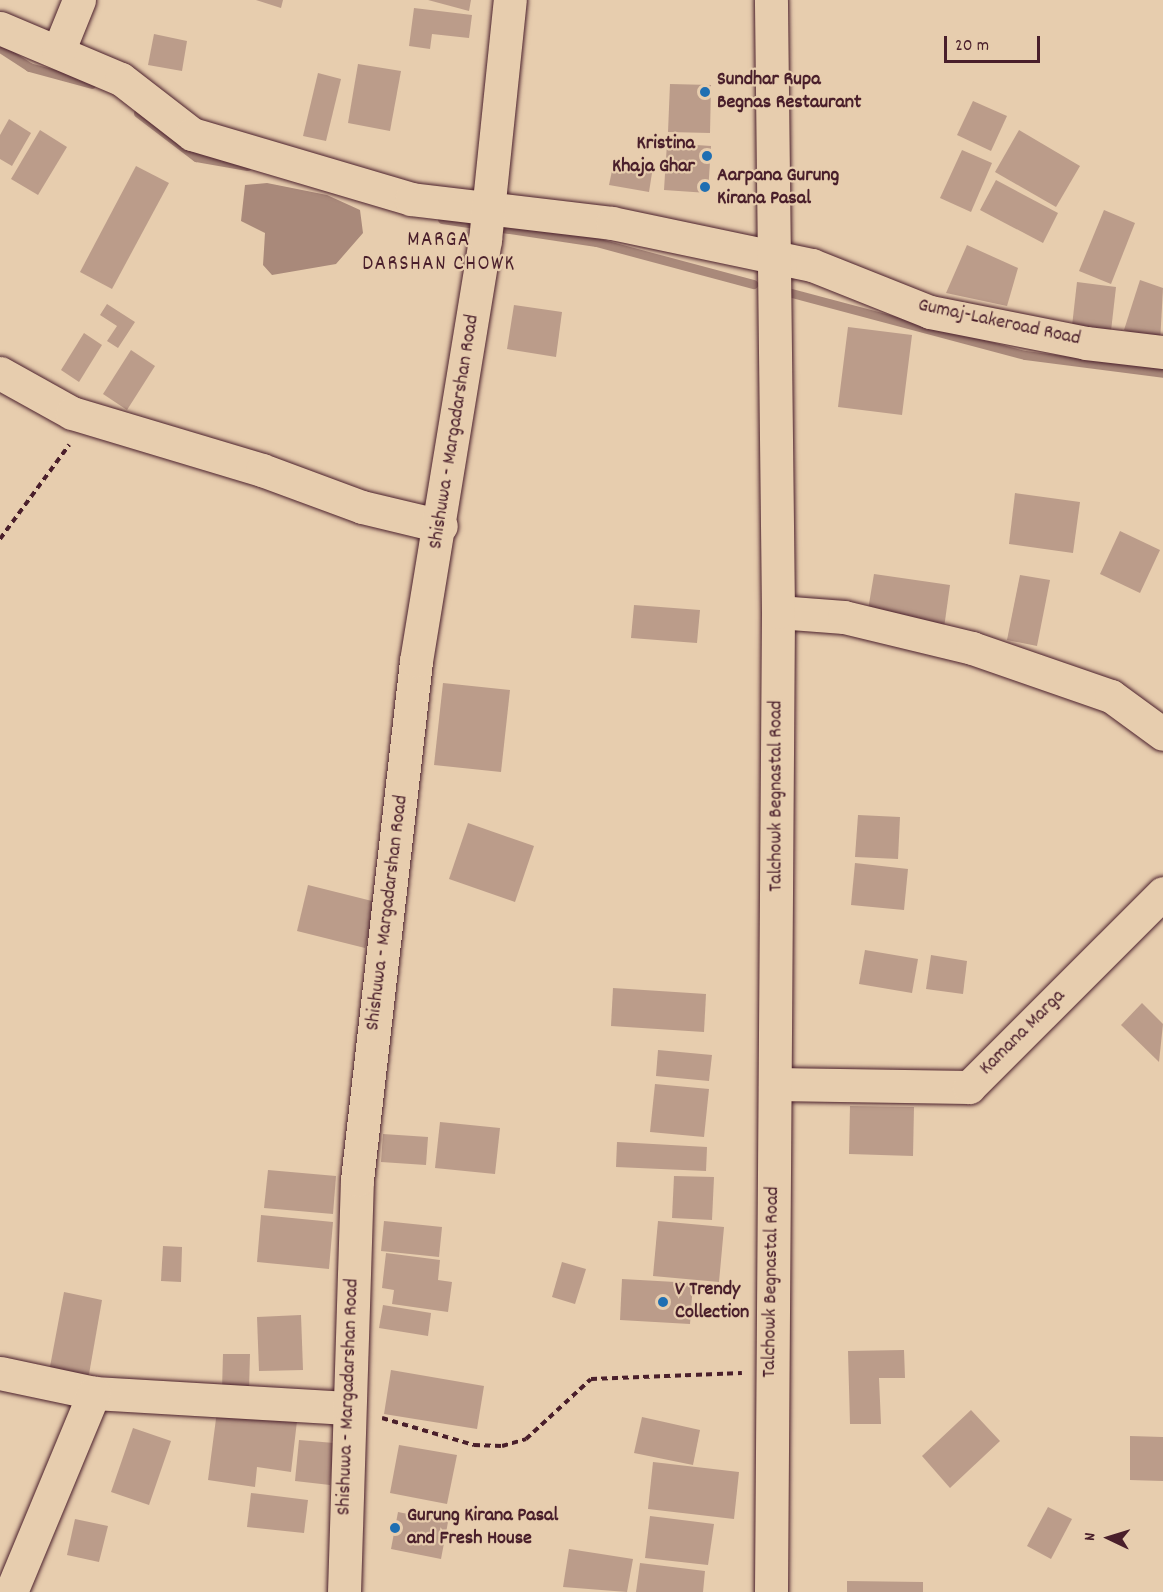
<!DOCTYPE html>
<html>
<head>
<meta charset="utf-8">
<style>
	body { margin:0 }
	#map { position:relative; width:1163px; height:1592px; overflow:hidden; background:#e7cdae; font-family:Dekko,sans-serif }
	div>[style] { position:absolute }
	.water>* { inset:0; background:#a9897a }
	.stream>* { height:9px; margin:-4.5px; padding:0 4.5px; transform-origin:4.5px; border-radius:4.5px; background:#a9897a }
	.building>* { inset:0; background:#bb9c8a }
	.path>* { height:4px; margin-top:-2px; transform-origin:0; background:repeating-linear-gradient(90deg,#4a1f2b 0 6px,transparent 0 10.5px) }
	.roads { filter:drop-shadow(0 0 2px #4a1f2b) drop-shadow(0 0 2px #4a1f2b) }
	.street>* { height:33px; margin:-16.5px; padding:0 16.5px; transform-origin:16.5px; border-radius:16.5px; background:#e7cdae }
	.secondary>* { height:33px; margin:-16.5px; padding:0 16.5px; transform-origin:16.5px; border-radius:16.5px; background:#e7cdae }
	.dots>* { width:16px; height:16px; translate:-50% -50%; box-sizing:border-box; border:3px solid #e7cdae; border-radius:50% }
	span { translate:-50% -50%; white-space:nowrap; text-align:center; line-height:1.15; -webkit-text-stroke:4.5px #e7cdae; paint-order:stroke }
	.poi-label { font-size:20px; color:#4a1f2b; font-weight:700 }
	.left { translate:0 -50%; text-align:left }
	.right { translate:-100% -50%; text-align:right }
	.street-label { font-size:20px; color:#4a1f2b }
	.neighbourhood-label { font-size:21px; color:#4a1f2b; letter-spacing:1.5px }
	.north { position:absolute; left:1079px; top:1508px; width:60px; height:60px; -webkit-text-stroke:4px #e7cdae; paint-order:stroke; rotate:274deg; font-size:16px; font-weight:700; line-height:24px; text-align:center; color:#4a1f2b }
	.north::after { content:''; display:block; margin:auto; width:21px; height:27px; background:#4a1f2b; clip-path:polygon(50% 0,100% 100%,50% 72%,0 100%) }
	.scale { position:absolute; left:944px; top:36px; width:96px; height:27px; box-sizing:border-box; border:3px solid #4a1f2b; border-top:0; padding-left:8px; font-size:18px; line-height:21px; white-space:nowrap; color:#4a1f2b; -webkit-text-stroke:4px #e7cdae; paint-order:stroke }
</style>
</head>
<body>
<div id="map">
	<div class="water">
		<i style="clip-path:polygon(267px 183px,327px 195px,360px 210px,363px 233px,336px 264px,272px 275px,263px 265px,265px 233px,241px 221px,245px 185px)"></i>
	</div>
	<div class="stream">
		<i style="left:0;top:48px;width:35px;rotate:33deg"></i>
		<i style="left:29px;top:67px;width:65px;rotate:15.1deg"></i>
		<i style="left:138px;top:113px;width:73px;rotate:37.2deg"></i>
		<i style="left:196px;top:157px;width:52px;rotate:10deg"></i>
		<i style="left:442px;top:219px;width:156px;rotate:8.5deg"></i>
		<i style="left:596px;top:242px;width:163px;rotate:15deg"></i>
		<i style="left:784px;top:291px;width:249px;rotate:14.9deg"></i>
		<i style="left:1025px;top:355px;width:139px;rotate:7.4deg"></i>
	</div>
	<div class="building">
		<i style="clip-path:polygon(256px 0,283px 0,281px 8px)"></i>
		<i style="clip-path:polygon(428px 0,471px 0,469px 11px)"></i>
		<i style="clip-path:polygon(414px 8px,472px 15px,469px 38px,432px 34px,430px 49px,409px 46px)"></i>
		<i style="clip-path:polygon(154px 34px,187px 41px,182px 71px,148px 65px)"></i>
		<i style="clip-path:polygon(358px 64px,401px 71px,390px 131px,348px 123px)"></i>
		<i style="clip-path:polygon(318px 73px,341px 79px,326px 141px,303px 136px)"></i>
		<i style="clip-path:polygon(670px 84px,711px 85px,710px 133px,668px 132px)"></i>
		<i style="clip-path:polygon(973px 101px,1007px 116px,991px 151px,957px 135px)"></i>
		<i style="clip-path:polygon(9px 119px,31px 133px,12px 166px,0 159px,0 135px)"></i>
		<i style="clip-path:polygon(40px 130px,67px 147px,38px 195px,11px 179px)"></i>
		<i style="clip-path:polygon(1019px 130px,1080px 166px,1056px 207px,995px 172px)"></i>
		<i style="clip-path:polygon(667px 143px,711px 146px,708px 193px,664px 190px)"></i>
		<i style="clip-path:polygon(962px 150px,992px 163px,971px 212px,940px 198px)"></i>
		<i style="clip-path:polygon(136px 166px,169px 183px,112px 289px,80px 272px)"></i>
		<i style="clip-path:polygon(613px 166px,652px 173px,649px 192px,609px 185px)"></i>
		<i style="clip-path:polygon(996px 180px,1058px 213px,1043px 243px,980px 210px)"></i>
		<i style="clip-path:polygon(1104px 210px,1135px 223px,1111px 284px,1079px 271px)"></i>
		<i style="clip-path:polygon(967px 245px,1018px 268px,1007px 306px,946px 293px)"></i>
		<i style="clip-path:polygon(1140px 280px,1163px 288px,1160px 343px,1124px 330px)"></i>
		<i style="clip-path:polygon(1077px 282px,1116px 287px,1111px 331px,1072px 326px)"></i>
		<i style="clip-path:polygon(107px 304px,135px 322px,118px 348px,107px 341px,117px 326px,100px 315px)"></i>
		<i style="clip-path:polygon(514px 305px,562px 312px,556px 357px,507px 349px)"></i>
		<i style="clip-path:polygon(848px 327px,912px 335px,902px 415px,838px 407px)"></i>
		<i style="clip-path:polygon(84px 333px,102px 345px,79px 382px,61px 370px)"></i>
		<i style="clip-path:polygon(131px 350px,155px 366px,127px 410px,103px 394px)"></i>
		<i style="clip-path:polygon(1015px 493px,1080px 502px,1073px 553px,1009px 544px)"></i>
		<i style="clip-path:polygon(1120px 531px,1160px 550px,1140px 593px,1100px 574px)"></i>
		<i style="clip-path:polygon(874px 574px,950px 585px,944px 628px,867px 616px)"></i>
		<i style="clip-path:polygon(1020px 575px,1050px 580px,1037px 646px,1007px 640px)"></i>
		<i style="clip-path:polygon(634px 605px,700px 610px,697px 643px,631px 638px)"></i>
		<i style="clip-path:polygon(443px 683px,510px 690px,501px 772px,434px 765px)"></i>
		<i style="clip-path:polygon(858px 815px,900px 817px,898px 859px,855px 857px)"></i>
		<i style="clip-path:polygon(468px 823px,534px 846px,515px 902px,449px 879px)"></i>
		<i style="clip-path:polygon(855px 863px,908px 869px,904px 910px,851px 905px)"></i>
		<i style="clip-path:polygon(308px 885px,376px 902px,365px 948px,297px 931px)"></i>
		<i style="clip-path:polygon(865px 950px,918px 959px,912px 993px,859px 984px)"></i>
		<i style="clip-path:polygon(931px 955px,967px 961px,963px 994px,926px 989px)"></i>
		<i style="clip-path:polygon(613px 988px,706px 994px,704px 1032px,611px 1026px)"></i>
		<i style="clip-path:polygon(1142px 1003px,1163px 1024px,1159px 1062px,1121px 1025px)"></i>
		<i style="clip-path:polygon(658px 1050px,712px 1055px,709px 1081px,656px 1076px)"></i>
		<i style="clip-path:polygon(655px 1084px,709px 1089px,704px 1137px,650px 1132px)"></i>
		<i style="clip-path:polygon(850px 1106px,914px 1107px,913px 1156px,849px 1154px)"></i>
		<i style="clip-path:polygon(440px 1122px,500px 1128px,495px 1174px,435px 1168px)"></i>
		<i style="clip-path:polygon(383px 1134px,428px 1137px,426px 1165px,381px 1162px)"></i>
		<i style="clip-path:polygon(617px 1142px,707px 1147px,706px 1171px,616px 1167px)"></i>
		<i style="clip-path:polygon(268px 1170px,336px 1176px,333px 1214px,264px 1208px)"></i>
		<i style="clip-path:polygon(674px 1176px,714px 1177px,712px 1220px,672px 1218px)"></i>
		<i style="clip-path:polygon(261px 1215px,333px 1222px,329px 1269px,257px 1262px)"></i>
		<i style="clip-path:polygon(384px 1221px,442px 1227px,439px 1257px,381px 1251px)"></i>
		<i style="clip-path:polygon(658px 1221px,724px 1227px,719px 1282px,653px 1276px)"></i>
		<i style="clip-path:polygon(163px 1246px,182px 1247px,181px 1282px,161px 1281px)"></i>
		<i style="clip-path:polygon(386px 1253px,440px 1260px,438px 1280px,452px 1282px,448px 1312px,392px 1304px,394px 1290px,382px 1288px)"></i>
		<i style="clip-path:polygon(562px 1262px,586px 1269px,575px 1304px,552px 1297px)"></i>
		<i style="clip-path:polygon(622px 1279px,693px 1283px,690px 1324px,620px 1320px)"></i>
		<i style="clip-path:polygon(64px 1292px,102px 1300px,88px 1380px,49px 1372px)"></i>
		<i style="clip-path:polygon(383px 1305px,431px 1313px,428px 1336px,379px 1328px)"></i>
		<i style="clip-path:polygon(301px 1315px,303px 1370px,259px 1371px,257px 1317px)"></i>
		<i style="clip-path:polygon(904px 1350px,905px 1378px,879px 1378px,881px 1424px,850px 1424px,848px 1351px)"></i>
		<i style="clip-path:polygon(223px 1354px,250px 1354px,249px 1390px,222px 1390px)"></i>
		<i style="clip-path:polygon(391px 1370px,484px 1386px,477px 1429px,384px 1414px)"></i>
		<i style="clip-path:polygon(971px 1410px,1000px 1441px,950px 1488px,922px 1456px)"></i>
		<i style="clip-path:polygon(217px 1411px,297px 1421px,291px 1472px,257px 1467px,255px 1487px,208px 1480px)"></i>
		<i style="clip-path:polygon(642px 1417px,700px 1430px,693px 1465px,634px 1453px)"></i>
		<i style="clip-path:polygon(133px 1428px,171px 1441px,149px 1505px,111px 1492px)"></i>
		<i style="clip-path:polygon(1130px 1436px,1163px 1437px,1163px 1481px,1130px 1480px)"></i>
		<i style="clip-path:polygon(299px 1440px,334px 1443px,330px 1485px,295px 1481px)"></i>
		<i style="clip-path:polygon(399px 1445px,457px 1455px,447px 1504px,390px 1493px)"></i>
		<i style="clip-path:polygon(653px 1462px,739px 1472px,734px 1519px,648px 1509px)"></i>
		<i style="clip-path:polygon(251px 1493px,308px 1500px,304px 1533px,247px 1527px)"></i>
		<i style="clip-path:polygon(1048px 1507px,1072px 1519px,1051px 1559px,1027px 1546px)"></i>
		<i style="clip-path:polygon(398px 1512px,448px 1522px,441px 1559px,391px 1549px)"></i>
		<i style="clip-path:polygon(650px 1516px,714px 1524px,708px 1565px,645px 1558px)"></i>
		<i style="clip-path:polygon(75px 1519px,108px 1526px,99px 1562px,67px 1555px)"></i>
		<i style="clip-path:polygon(569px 1549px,633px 1559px,627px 1592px,563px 1587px)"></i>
		<i style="clip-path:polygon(640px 1563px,705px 1571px,703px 1592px,636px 1592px)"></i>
		<i style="clip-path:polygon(847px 1581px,923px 1582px,923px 1592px,847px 1592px)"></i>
	</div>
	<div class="path">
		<i style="left:0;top:539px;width:117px;rotate:-53.7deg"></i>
		<i style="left:382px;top:1418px;width:96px;rotate:16.4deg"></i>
		<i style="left:474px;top:1445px;width:28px;rotate:2deg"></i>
		<i style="left:502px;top:1446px;width:25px;rotate:-16deg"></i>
		<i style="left:526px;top:1439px;width:88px;rotate:-42.7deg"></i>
		<i style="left:591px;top:1379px;width:151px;rotate:-2.3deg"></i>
	</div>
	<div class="roads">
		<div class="street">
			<i style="left:0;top:28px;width:131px;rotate:22.9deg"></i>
			<i style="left:121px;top:79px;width:90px;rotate:37.8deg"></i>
			<i style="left:192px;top:134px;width:228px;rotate:16.5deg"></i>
			<i style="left:411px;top:199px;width:202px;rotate:6.8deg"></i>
			<i style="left:612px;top:223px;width:204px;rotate:11.9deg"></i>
			<i style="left:812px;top:265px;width:127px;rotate:21.7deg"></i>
			<i style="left:930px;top:312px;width:159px;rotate:11.2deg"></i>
			<i style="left:1086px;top:343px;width:78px;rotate:6.7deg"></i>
			<i style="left:58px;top:52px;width:56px;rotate:-68deg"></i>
			<i style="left:0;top:373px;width:82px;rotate:29.1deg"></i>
			<i style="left:72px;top:413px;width:198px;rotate:16.7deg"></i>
			<i style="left:262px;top:470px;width:107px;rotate:20.3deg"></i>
			<i style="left:362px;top:507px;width:81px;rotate:13.5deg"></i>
			<i style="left:778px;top:612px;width:66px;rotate:4.3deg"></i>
			<i style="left:844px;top:617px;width:132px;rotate:13.6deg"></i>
			<i style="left:972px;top:648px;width:147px;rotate:19.1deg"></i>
			<i style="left:1111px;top:696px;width:64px;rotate:36.2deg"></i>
			<i style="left:775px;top:1084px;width:194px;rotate:0.9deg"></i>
			<i style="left:969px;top:1087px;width:274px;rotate:-45deg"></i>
			<i style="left:0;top:1373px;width:96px;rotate:12deg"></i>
			<i style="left:94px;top:1393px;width:254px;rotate:3.4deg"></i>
			<i style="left:11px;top:1592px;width:216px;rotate:-67.4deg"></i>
			<i style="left:344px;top:1592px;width:412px;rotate:-88.2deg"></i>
			<i style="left:357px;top:1180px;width:522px;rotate:-83.51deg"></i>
			<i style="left:416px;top:661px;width:427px;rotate:-80.7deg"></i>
			<i style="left:485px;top:240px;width:241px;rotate:-84.1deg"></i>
		</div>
		<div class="secondary">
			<i style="left:771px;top:1592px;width:980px;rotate:-89.59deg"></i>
			<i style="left:778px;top:612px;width:612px;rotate:-90.66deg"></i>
		</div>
	</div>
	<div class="dots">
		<i style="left:705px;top:92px;background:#1f6fb2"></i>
		<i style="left:707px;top:156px;background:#1f6fb2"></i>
		<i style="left:705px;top:187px;background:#1f6fb2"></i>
		<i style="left:663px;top:1302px;background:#1f6fb2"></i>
		<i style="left:395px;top:1528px;background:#1f6fb2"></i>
	</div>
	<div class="poi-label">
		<span class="left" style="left:717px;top:92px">Sundhar Rupa<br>Begnas Restaurant</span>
		<span class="right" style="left:695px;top:156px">Kristina<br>Khaja Ghar</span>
		<span class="left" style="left:717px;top:188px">Aarpana Gurung<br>Kirana Pasal</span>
		<span class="left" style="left:675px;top:1302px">V Trendy<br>Collection</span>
		<span class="left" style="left:407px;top:1528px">Gurung Kirana Pasal<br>and Fresh House</span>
	</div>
	<div class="street-label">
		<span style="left:999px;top:323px;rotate:12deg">Gumaj-Lakeroad Road</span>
		<span style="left:455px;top:432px;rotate:-81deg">Shishuwa - Margadarshan Road</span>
		<span style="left:777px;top:796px;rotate:-90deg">Talchowk Begnastal Road</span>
		<span style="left:388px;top:913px;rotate:-83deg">Shishuwa - Margadarshan Road</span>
		<span style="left:1023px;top:1033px;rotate:-45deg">Kamana Marga</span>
		<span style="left:772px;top:1282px;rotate:-89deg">Talchowk Begnastal Road</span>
		<span style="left:349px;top:1397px;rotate:-88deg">Shishuwa - Margadarshan Road</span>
	</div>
	<div class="neighbourhood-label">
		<span style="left:439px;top:253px">MARGA<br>DARSHAN CHOWK</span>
	</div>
	<div class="north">N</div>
	<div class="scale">20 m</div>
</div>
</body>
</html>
